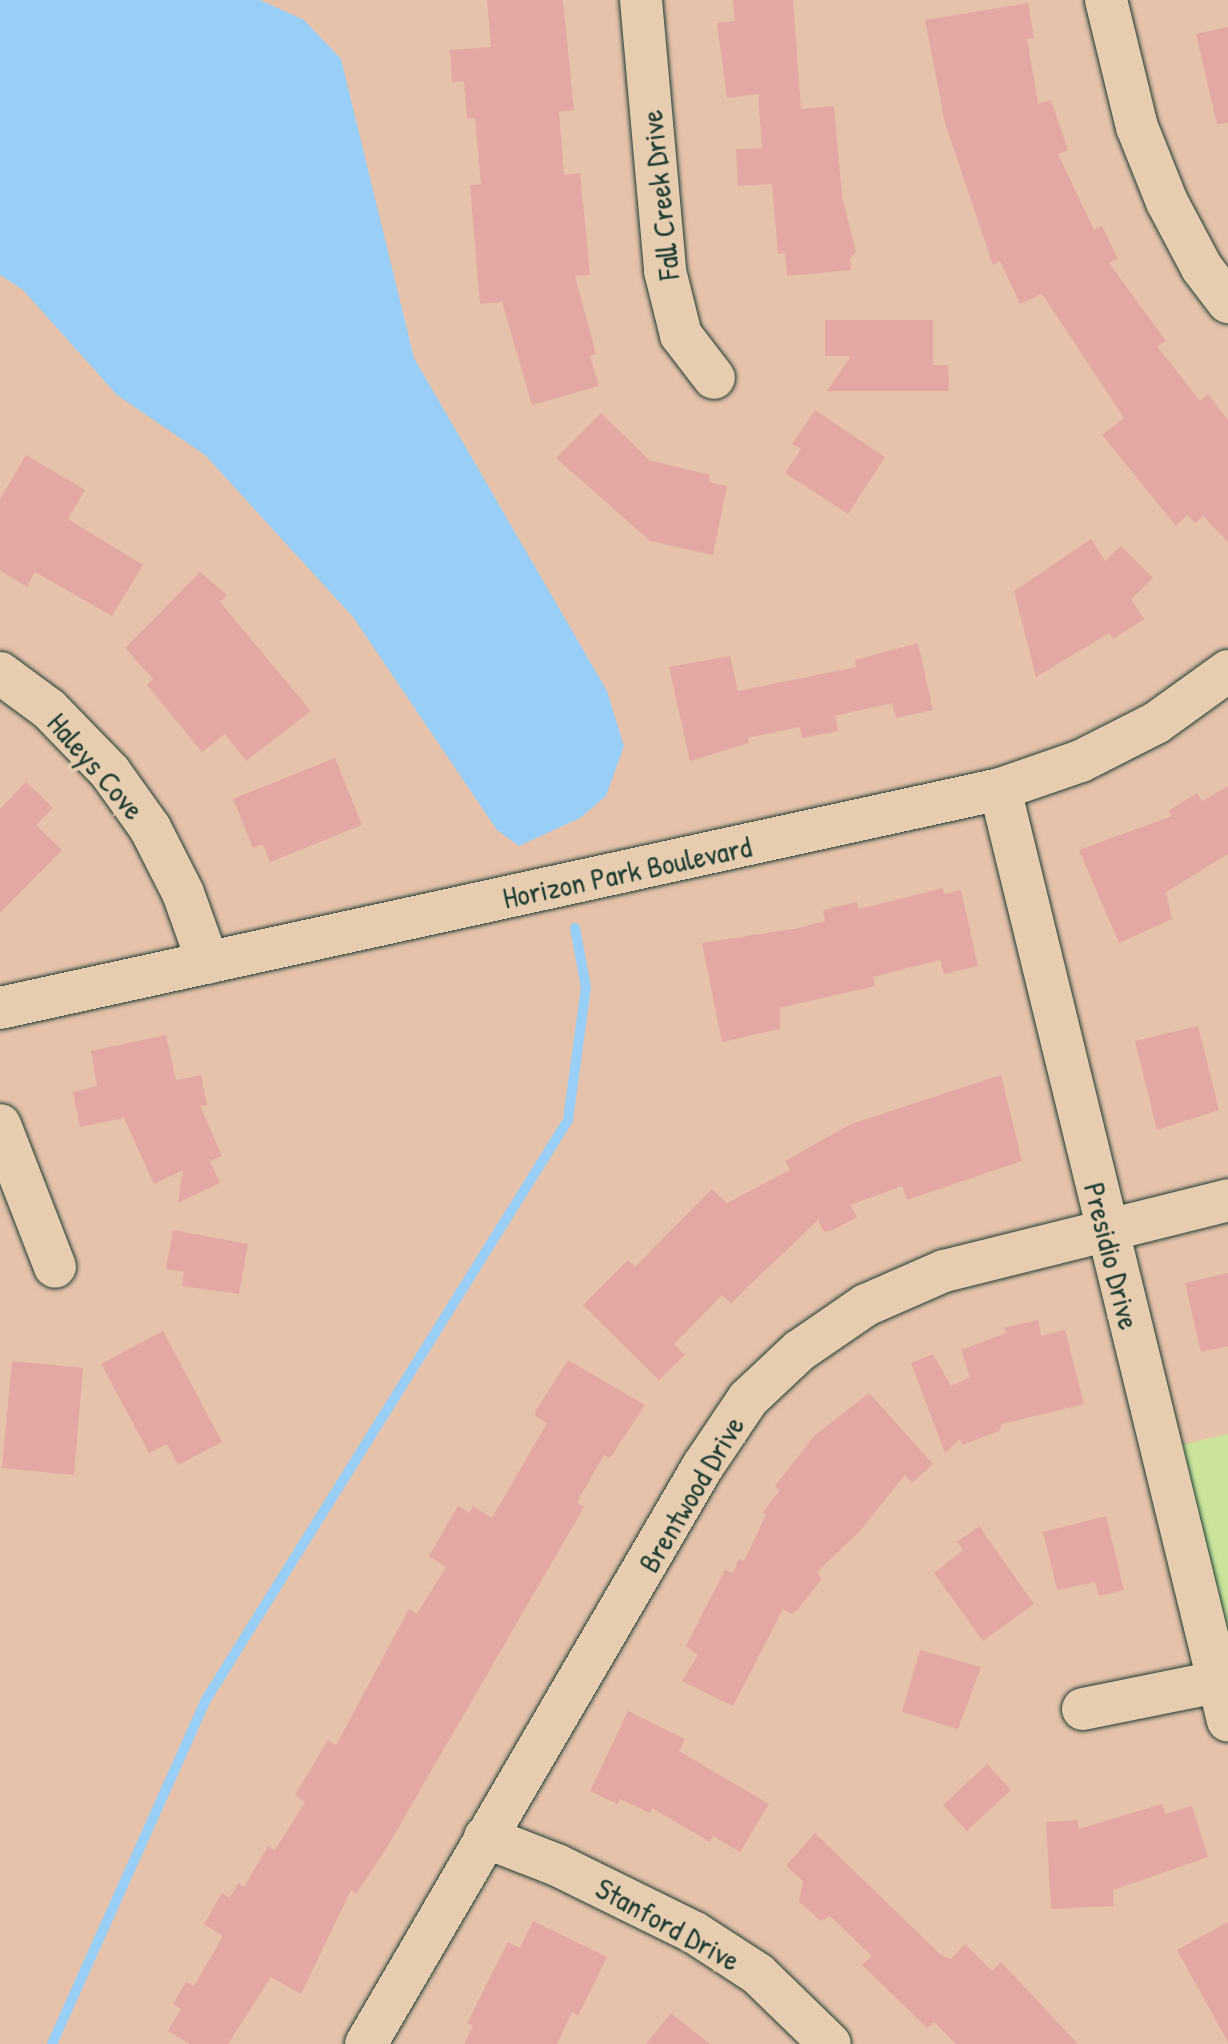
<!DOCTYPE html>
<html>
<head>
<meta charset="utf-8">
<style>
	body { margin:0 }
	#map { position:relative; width:1228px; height:2044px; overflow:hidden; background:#e6c2ab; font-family:"Patrick Hand",sans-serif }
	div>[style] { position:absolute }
	.green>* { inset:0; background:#cae59b }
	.water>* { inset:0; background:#99cff7 }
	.stream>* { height:10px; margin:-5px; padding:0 5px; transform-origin:5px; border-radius:5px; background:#99cff7 }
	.building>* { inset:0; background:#e3a8a3 }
	.roads { filter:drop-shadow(0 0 2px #1f3d34) drop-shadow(0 0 2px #1f3d34) }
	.minor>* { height:42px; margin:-21px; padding:0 21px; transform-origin:21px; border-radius:21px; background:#e7cdaf }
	span { translate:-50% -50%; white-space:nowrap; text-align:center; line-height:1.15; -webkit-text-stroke:8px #e7cdaf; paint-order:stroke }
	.street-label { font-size:30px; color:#1f3d34 }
</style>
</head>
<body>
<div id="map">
	<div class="green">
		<i style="clip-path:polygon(1228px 1434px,1228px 1639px,1182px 1445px)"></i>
	</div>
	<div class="water">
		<i style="clip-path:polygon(0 0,260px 0,304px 20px,341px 59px,414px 358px,607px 691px,624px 746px,606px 796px,580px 818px,519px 846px,497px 830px,353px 617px,205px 455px,117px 395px,23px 290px,0 275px)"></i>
	</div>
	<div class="stream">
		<i style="left:52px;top:2044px;width:379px;rotate:-65.9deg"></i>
		<i style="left:207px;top:1698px;width:681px;rotate:-58.01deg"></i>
		<i style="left:568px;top:1120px;width:134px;rotate:-82.3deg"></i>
		<i style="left:586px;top:987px;width:60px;rotate:-100.6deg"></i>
	</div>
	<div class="building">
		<i style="clip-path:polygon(487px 0,563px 0,574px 110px,559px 112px,564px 175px,580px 173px,590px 275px,575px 276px,596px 354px,590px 356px,599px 386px,532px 405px,502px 302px,480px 304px,470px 185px,481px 184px,475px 118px,467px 119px,464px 81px,452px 82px,450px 50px,491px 47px)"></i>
		<i style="clip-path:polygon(733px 0,793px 0,801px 109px,834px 106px,842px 196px,856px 252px,850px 258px,851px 270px,787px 276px,785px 253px,778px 254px,772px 184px,738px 186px,736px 149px,762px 148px,758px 94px,727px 98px,717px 23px,735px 21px)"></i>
		<i style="clip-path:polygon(1028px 3px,1034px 38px,1027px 39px,1038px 104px,1051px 100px,1068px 150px,1058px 154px,1094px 230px,1102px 226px,1118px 259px,1109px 263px,1166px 341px,1157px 346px,1200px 401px,1208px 394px,1228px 420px,1228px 542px,1203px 516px,1195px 523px,1187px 515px,1176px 526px,1102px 435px,1124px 418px,1042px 294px,1020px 304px,1000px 261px,993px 265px,945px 123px,925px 20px)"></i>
		<i style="clip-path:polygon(1228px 27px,1228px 123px,1217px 124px,1196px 34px)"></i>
		<i style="clip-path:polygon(825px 320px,933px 320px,933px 365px,948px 365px,949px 391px,827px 391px,851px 356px,825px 356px)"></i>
		<i style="clip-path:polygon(815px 410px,885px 457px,848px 514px,785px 473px,801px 449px,792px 444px)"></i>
		<i style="clip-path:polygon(601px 413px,649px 460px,710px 475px,709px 482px,727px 486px,713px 555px,650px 541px,556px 458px)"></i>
		<i style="clip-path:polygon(26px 455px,85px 490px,68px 519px,143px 565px,112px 616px,35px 572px,27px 587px,0 570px,0 499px)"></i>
		<i style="clip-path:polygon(1091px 539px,1105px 561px,1121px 546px,1153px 578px,1131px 599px,1144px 619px,1113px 639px,1109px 633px,1036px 677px,1014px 591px)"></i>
		<i style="clip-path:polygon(200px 572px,227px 595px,220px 602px,311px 711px,246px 761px,225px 734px,202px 752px,147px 685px,153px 679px,125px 648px)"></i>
		<i style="clip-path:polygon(918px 643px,933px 710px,896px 718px,892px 703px,835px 716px,838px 731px,802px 738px,800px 727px,748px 738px,749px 743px,690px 761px,669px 667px,730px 656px,738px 691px,856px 667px,855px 660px)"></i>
		<i style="clip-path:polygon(335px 758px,362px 825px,270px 862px,263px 844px,253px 848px,233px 799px)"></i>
		<i style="clip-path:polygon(26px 782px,53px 808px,36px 825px,62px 850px,0 913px,0 809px)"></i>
		<i style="clip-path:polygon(1228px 786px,1228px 854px,1166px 892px,1172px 919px,1119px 943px,1079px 850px,1172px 816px,1168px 811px,1197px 793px,1202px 801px)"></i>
		<i style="clip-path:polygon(943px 888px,944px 894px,961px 890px,978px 966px,944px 974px,940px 960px,873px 977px,875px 986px,780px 1008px,780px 1029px,722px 1042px,702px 943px,799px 928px,825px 921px,823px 910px,857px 902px,859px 909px)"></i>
		<i style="clip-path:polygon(1198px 1026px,1219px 1110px,1157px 1130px,1135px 1041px)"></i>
		<i style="clip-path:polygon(166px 1035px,176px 1080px,201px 1075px,207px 1105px,200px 1106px,222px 1156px,210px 1161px,220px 1183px,178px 1203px,183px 1170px,154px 1184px,124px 1118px,80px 1127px,73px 1092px,97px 1086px,91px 1051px)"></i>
		<i style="clip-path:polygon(1001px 1075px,1022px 1161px,907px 1200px,902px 1186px,850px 1205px,857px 1217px,833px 1230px,824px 1232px,818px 1220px,731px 1303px,722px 1295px,674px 1344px,685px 1355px,659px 1380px,583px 1305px,628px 1260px,635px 1267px,712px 1189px,727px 1203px,790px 1170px,785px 1161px,851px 1124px)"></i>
		<i style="clip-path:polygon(173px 1230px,248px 1244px,239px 1294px,182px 1286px,184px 1272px,166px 1269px)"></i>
		<i style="clip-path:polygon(1228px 1273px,1228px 1346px,1201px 1352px,1185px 1283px)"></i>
		<i style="clip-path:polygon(1038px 1320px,1041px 1336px,1065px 1330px,1084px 1404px,1002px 1424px,999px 1431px,962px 1445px,960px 1439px,945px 1453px,911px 1363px,933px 1354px,951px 1386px,970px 1377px,961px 1350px,1006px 1333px,1004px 1328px)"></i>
		<i style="clip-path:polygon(163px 1331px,222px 1442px,178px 1465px,167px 1444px,149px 1453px,101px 1364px)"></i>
		<i style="clip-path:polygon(568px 1360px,645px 1405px,610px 1458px,604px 1455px,577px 1502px,584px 1507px,386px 1849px,356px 1894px,351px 1890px,301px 1994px,271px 1977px,228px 2044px,190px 2044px,168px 2031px,181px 2009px,173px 2004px,186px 1982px,194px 1986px,223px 1936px,204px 1924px,222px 1893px,230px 1898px,238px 1883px,244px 1887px,268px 1846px,275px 1850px,305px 1802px,295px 1795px,328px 1740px,336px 1745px,409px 1609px,417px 1614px,446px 1567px,429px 1556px,458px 1506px,470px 1513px,473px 1506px,492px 1518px,547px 1423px,535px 1416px,536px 1410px)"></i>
		<i style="clip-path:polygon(12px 1361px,83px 1368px,74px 1475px,2px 1468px)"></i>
		<i style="clip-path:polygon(869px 1393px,933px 1464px,912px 1483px,905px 1475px,859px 1532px,817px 1572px,822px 1579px,798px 1609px,792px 1614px,783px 1609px,733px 1706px,682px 1681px,698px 1655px,686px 1646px,725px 1570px,733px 1573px,739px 1559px,744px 1561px,766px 1515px,763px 1512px,780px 1490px,775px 1486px,814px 1436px)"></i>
		<i style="clip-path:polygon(1106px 1516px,1124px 1590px,1099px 1596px,1095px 1582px,1057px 1590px,1043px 1532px)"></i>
		<i style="clip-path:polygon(979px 1526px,1034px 1604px,983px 1641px,934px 1573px,963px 1550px,957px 1542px)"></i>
		<i style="clip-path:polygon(920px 1650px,981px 1667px,958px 1729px,902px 1712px)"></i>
		<i style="clip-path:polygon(628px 1711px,685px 1739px,679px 1751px,769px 1804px,740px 1852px,713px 1836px,710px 1842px,652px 1808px,650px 1813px,620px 1799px,617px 1804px,590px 1791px)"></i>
		<i style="clip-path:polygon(987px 1764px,1011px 1790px,967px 1831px,943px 1805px)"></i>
		<i style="clip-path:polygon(1162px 1804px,1166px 1814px,1192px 1806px,1208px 1857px,1113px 1890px,1114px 1906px,1051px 1909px,1046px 1822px,1077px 1820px,1079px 1829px)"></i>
		<i style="clip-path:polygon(815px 1833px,941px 1955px,951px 1959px,965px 1944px,992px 1971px,1001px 1962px,1078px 2044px,956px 2044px,934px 2022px,927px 2028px,862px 1965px,872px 1956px,830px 1916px,821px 1921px,799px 1902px,803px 1881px,786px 1866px)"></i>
		<i style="clip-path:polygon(533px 1921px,607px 1957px,578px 2016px,572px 2012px,557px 2044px,464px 2044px,473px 2026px,467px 2023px,508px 1942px,520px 1948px)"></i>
		<i style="clip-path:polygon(1228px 1922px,1228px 2042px,1177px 1950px)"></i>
		<i style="clip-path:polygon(671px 2013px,710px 2044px,646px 2044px)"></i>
	</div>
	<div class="roads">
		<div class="minor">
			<i style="left:641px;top:0;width:272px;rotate:84.9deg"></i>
			<i style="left:665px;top:271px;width:66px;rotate:76deg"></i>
			<i style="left:681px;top:335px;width:54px;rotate:52.5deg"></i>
			<i style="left:1106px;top:0;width:131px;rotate:76.3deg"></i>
			<i style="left:1137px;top:127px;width:81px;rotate:68.2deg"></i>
			<i style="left:1167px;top:202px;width:75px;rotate:62.1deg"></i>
			<i style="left:1202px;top:268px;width:43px;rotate:52.6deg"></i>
			<i style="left:0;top:673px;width:61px;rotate:36.3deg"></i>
			<i style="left:49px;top:709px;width:88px;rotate:45.9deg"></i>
			<i style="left:110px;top:772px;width:69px;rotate:54.5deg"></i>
			<i style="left:150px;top:828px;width:73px;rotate:63.1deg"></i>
			<i style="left:183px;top:893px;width:74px;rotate:70.3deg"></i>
			<i style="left:1000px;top:789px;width:959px;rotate:76.25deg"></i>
			<i style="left:0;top:1008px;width:1024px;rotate:-12.35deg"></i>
			<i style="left:1000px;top:789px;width:86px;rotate:-19.1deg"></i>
			<i style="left:1081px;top:761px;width:84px;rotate:-26.9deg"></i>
			<i style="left:1156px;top:723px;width:89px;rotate:-35.8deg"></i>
			<i style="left:0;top:1125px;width:152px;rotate:68.8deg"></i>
			<i style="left:1083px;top:1709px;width:137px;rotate:-11.4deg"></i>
			<i style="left:485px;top:1837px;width:77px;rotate:21.3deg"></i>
			<i style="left:557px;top:1865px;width:154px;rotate:26.2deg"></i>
			<i style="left:695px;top:1933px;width:75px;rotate:33.1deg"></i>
			<i style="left:758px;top:1974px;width:100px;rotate:44.2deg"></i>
			<i style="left:366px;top:2044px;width:669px;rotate:-59.76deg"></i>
			<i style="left:703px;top:1466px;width:81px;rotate:-56.1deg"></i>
			<i style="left:748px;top:1399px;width:70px;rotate:-43.3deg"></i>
			<i style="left:799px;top:1351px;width:81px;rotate:-34.5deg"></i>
			<i style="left:866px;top:1305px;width:85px;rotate:-23.6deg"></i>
			<i style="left:944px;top:1271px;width:293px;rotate:-14deg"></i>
		</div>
	</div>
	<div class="street-label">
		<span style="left:660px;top:195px;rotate:-96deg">Fall Creek Drive</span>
		<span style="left:96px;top:766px;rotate:49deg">Haleys Cove</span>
		<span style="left:627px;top:872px;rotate:-12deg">Horizon Park Boulevard</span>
		<span style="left:1112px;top:1256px;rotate:76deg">Presidio Drive</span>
		<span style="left:691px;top:1494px;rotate:-59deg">Brentwood Drive</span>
		<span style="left:668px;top:1924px;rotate:29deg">Stanford Drive</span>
	</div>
</div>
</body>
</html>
